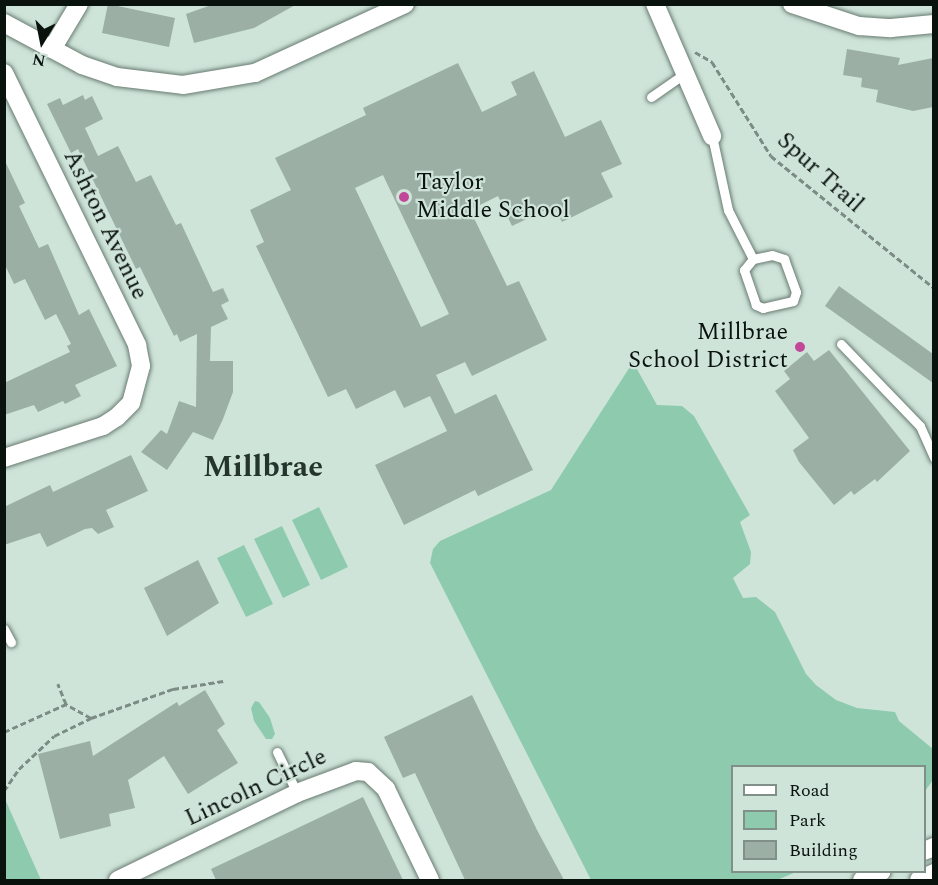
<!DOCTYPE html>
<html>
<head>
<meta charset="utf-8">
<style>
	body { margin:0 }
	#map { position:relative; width:938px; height:885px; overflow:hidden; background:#cfe4d9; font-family:Spectral,serif }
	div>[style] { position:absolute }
	.green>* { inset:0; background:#8ecbae }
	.building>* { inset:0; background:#9bafa5 }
	.path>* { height:3px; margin-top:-1.5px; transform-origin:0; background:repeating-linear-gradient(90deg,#7c8c84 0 6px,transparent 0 9px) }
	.roads { filter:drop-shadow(0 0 2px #687b72) drop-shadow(0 0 2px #687b72) }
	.service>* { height:9px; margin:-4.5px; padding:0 4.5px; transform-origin:4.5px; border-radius:4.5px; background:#fff }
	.minor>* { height:18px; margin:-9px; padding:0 9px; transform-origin:9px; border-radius:9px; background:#fff }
	.dots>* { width:16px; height:16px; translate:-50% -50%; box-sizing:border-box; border:3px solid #cfe4d9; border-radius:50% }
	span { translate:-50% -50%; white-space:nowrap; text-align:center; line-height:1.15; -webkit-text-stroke:4.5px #cfe4d9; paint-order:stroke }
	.street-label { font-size:24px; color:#0a120e }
	.poi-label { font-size:24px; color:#0a120e }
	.left { translate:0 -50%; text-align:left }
	.right { translate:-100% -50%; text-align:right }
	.district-label { font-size:30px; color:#24352c; font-weight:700 }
	.frame { position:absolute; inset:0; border:6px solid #0a120e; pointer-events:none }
	.legend { position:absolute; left:731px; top:765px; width:195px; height:108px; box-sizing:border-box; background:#cfe4d9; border:2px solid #809088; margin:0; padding:8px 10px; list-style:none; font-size:18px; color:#0a120e }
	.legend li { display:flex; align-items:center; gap:12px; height:30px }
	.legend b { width:30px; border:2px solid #809088 }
	.north { position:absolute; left:12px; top:12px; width:60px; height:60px; -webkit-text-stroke:4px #cfe4d9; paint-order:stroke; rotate:190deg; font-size:16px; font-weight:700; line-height:24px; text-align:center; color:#0a120e }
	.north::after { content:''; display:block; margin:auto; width:21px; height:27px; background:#0a120e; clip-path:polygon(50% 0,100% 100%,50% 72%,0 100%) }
</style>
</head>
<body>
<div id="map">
	<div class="green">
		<i style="clip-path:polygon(633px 362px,657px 405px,682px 406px,694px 416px,750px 515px,740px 522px,751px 552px,750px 564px,733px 578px,743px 598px,756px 597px,775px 612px,806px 674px,816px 685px,836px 700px,857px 708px,895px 712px,899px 721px,933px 749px,933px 780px,925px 791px,924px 766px,732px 766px,732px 872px,796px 872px,777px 880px,591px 880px,430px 563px,433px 549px,440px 541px,551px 490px)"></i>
		<i style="clip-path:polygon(319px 507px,348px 567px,321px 580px,292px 520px)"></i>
		<i style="clip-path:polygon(282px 526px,310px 585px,283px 598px,254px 539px)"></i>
		<i style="clip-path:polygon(244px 545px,273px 604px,246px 617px,217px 558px)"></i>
		<i style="clip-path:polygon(255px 701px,259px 702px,270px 718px,275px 734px,272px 739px,266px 739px,254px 721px,251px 708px)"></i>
		<i style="clip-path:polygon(4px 799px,5px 799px,41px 880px,5px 880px)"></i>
	</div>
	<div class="building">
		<i style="clip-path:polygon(108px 4px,175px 18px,169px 47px,102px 33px)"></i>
		<i style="clip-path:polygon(214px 4px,297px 4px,254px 28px,194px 43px,186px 14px)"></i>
		<i style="clip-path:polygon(847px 49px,900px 58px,898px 65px,933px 58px,933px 107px,913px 111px,876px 102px,878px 90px,861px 87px,862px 78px,843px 75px)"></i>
		<i style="clip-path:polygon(evenodd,458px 63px,482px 112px,517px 95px,511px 82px,534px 71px,565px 137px,601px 120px,622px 164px,601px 173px,613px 197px,562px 222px,554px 206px,512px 226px,498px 196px,470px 210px,507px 286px,519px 281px,547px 340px,472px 376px,465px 362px,436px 375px,455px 414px,496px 394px,533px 470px,478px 496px,475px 490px,404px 525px,375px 465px,447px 431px,430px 396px,404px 408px,395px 390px,356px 409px,346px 389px,328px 397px,256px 246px,264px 242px,250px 210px,291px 190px,275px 158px,366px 115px,363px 108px,458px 63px,383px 175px,449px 314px,421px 327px,355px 188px,383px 175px)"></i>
		<i style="clip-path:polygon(83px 95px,85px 100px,92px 96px,103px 119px,85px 128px,98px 156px,118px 146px,136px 182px,151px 175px,176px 225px,181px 223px,213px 292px,223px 288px,229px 301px,221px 305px,228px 319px,211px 327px,210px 361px,233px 361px,233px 392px,223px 419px,213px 440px,193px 432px,167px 470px,141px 452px,161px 430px,167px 434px,179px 401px,196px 407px,197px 334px,180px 342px,177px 334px,174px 336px,140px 267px,136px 269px,78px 149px,71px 153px,47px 104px,60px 98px,63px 105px)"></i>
		<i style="clip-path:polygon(4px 159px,25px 203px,19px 206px,39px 248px,48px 244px,79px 315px,89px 309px,117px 366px,75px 385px,81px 396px,65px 404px,63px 401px,38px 412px,34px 405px,4px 415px,4px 383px,70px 352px,67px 346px,71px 344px,56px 314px,45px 320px,25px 279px,14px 284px,4px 263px)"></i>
		<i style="clip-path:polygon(839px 286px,933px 354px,933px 383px,825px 306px)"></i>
		<i style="clip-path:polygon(829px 350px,910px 451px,877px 482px,875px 479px,854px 495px,851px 491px,834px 505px,799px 462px,793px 450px,809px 438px,775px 391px,790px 379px,784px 371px,807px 352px,814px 361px)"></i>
		<i style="clip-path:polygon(131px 455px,148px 491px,106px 510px,114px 527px,98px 534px,92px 528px,85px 529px,47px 547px,40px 533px,4px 545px,4px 507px,50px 485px,53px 492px)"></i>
		<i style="clip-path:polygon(198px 560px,219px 603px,167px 636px,144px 588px)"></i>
		<i style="clip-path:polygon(205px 690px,225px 724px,217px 730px,238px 763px,188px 794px,164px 756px,128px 780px,135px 808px,109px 814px,111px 826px,60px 839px,38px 754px,90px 741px,93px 756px,177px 702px,179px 706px)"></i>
		<i style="clip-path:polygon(472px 695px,537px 830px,564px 880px,465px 880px,415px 773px,403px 778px,384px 737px)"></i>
		<i style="clip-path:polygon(363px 797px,403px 880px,216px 880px,211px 869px)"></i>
	</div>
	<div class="path">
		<i style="left:695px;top:52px;width:20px;rotate:30deg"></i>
		<i style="left:712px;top:62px;width:111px;rotate:57.9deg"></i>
		<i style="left:771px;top:156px;width:210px;rotate:39deg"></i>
		<i style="left:91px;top:718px;width:87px;rotate:-19.5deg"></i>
		<i style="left:173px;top:689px;width:51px;rotate:-9.1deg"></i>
		<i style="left:4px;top:732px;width:68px;rotate:-24.3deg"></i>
		<i style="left:66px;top:704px;width:22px;rotate:-112deg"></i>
		<i style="left:4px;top:791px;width:27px;rotate:-56deg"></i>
		<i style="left:19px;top:769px;width:48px;rotate:-43.3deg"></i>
		<i style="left:54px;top:736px;width:41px;rotate:-25.9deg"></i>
		<i style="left:91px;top:718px;width:29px;rotate:-151deg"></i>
	</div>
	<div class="roads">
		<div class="service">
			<i style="left:651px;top:97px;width:40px;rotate:-34.9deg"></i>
			<i style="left:712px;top:136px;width:76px;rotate:77.8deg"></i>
			<i style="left:728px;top:210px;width:55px;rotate:63deg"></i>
			<i style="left:772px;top:255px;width:13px;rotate:18deg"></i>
			<i style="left:784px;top:259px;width:35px;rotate:70deg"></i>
			<i style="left:796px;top:292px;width:9px;rotate:108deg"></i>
			<i style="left:793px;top:301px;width:31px;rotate:167deg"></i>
			<i style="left:763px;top:308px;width:8px;rotate:-157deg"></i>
			<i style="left:756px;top:305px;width:37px;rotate:-109deg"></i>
			<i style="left:744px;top:270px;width:14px;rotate:-51deg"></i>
			<i style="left:753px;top:259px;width:19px;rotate:-12deg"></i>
			<i style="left:841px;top:344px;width:114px;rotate:46.1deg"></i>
			<i style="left:920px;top:426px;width:35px;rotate:66deg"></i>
			<i style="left:4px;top:629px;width:15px;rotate:62deg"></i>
			<i style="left:277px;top:752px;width:46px;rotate:64deg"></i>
		</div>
		<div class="minor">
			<i style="left:655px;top:4px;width:144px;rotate:66.6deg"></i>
			<i style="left:792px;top:4px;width:71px;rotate:18.2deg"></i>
			<i style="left:859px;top:26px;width:32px;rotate:4deg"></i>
			<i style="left:891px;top:28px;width:43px;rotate:-5.3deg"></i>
			<i style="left:4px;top:23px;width:89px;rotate:28.3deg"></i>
			<i style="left:82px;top:65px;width:37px;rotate:19deg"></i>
			<i style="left:117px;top:77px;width:66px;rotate:6.9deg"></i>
			<i style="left:183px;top:85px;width:73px;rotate:-9.5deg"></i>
			<i style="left:255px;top:73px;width:165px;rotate:-24.7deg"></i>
			<i style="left:52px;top:49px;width:52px;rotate:-59deg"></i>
			<i style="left:4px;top:73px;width:303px;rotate:63.9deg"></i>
			<i style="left:137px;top:345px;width:21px;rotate:79deg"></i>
			<i style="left:141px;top:366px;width:38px;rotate:105deg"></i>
			<i style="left:131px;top:403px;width:20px;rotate:135deg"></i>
			<i style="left:117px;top:417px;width:17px;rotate:147deg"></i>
			<i style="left:103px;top:426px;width:104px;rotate:162.1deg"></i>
			<i style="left:924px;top:851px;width:11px;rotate:-22deg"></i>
			<i style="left:118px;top:880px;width:199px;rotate:-25.9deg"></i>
			<i style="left:297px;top:793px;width:63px;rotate:-20.4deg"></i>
			<i style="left:356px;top:771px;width:12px;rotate:5deg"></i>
			<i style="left:368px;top:772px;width:25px;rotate:43deg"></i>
			<i style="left:386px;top:789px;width:101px;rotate:64.2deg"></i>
			<i style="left:862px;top:880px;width:21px;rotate:-23deg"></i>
			<i style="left:919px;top:880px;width:17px;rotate:-25deg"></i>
		</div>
	</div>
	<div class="dots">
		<i style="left:404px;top:197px;background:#c24799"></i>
		<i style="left:800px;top:347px;background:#c24799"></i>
	</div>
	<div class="street-label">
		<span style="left:820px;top:173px;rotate:42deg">Spur Trail</span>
		<span style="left:105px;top:225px;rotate:64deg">Ashton Avenue</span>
		<span style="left:256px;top:788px;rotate:-25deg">Lincoln Circle</span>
	</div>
	<div class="poi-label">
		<span class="left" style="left:416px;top:197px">Taylor<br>Middle School</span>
		<span class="right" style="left:788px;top:347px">Millbrae<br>School District</span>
	</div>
	<div class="district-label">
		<span style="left:263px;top:467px">Millbrae</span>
	</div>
	<div class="frame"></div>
	<ul class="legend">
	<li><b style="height:8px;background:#fff"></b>Road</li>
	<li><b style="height:16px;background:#8ecbae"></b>Park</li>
	<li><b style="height:16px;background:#9bafa5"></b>Building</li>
	</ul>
	<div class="north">N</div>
</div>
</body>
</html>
